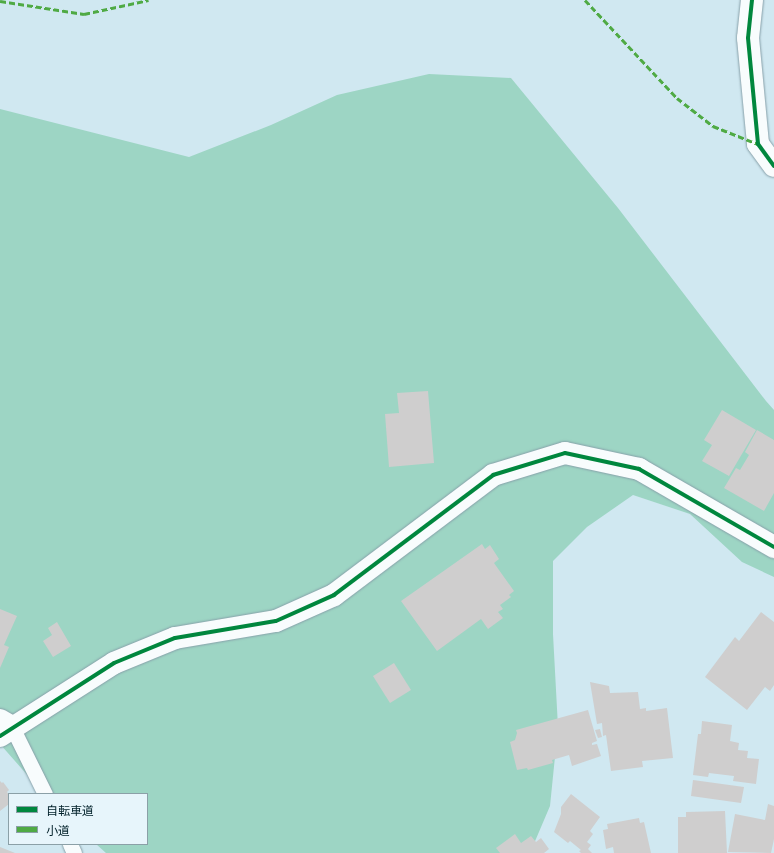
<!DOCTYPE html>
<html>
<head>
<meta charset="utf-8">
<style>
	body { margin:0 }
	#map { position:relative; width:774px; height:853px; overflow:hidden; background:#d0e8f1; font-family:"PT Sans Narrow","Noto Sans JP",sans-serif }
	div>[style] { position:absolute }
	.forest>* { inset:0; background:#9dd5c4 }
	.building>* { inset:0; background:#cfcece }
	.roads { filter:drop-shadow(0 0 1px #87a0a9) drop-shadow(0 0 1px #87a0a9) }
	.service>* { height:15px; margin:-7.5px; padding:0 7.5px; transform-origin:7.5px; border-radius:7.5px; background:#f8fcfd }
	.minor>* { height:22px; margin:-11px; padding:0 11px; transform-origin:11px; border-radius:11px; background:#f8fcfd }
	.tertiary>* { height:22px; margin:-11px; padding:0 11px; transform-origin:11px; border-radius:11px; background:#f8fcfd }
	.quiet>* { height:3px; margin-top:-1.5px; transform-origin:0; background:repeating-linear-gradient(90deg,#4faa44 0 6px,transparent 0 9px) }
	.cycleway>* { height:4px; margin:-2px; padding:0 2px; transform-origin:2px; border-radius:2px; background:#00873e }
	span { translate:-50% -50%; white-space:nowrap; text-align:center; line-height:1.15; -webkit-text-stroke:3px #e7f5fb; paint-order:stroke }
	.legend { position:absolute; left:8px; top:793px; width:140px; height:52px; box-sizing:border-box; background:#e7f5fb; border:1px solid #8ba0a7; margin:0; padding:5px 7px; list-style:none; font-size:12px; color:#002029 }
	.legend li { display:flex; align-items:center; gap:8px; height:20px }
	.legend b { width:20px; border:1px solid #8ba0a7 }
</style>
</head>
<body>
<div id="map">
	<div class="forest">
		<i style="clip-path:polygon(429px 74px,511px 78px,618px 208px,766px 401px,774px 410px,774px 577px,742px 562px,690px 514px,633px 495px,587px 527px,553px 561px,553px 634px,558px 727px,550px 806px,530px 853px,106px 853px,96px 844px,147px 844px,147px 794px,44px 794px,0 744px,0 109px,189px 157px,271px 125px,337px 95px)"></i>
	</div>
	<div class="building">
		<i style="clip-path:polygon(428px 391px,434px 463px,389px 467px,385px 414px,399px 413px,397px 393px)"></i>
		<i style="clip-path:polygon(722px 410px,756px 430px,729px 476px,702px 461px,712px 445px,704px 440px)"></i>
		<i style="clip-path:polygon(757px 430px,774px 440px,774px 493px,764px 511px,724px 488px,736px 468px,740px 470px,749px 455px,745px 452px)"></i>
		<i style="clip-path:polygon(482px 544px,485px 549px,490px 545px,499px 559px,494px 563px,514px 591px,509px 595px,511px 597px,500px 605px,503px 609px,498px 612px,503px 618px,488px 629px,481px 619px,437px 651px,401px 601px)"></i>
		<i style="clip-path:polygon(0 609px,17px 616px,4px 645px,9px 647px,0 668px)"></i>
		<i style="clip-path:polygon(761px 612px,774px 622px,774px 685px,770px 691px,765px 687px,747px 710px,705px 677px,735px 637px,739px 641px)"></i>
		<i style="clip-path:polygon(57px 622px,71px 646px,53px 657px,43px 641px,52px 635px,48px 628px)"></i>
		<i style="clip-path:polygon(394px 663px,411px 690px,390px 703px,373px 676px)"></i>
		<i style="clip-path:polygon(590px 682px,609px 686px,610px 693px,638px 692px,640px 709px,646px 708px,646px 711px,667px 708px,673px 758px,642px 761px,643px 767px,611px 771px,606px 735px,603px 736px,602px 723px,597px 724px)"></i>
		<i style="clip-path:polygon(588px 710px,597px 741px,592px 743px,592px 745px,597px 744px,601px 756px,572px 766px,569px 755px,552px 760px,553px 763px,528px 770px,527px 768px,517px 770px,510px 742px,515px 740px,517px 733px,516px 730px)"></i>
		<i style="clip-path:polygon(702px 721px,732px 725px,730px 741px,739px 743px,738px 750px,748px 751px,747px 758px,759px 759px,756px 784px,733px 781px,734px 776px,709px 773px,708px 777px,693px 775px,698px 734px,701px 734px)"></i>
		<i style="clip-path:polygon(600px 729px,602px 737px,598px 738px,595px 730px)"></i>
		<i style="clip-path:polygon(693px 780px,744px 787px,741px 803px,691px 796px)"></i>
		<i style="clip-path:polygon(0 781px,2px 783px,3px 782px,9px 790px,7px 792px,9px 795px,9px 804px,0 811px)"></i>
		<i style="clip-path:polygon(571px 794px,600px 817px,590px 831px,593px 834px,587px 842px,591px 845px,588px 849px,592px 853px,581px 853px,579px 851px,581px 850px,570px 841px,568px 843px,554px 832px,561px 814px,561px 807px)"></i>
		<i style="clip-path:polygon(768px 804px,774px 806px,774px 839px,771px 853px,728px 852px,735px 814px,765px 820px)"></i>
		<i style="clip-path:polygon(725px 811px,727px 853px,678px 853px,678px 817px,686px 817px,686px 812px)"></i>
		<i style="clip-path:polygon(639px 818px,640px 823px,644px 822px,651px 853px,614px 853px,613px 847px,606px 849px,603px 830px,608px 829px,607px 824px)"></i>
		<i style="clip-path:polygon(515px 834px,521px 843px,531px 836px,536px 842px,541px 838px,549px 849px,544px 853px,500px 853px,496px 848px)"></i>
		<i style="clip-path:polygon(0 847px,15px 853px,0 853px)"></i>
	</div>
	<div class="roads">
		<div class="service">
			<i style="left:12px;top:727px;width:75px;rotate:63.8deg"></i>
			<i style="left:70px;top:844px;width:10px;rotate:66deg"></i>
		</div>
		<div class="minor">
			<i style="left:0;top:720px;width:14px;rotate:30deg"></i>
		</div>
		<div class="tertiary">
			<i style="left:752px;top:0;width:38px;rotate:96deg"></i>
			<i style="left:748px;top:38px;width:106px;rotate:84.6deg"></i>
			<i style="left:758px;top:144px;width:27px;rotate:54deg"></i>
			<i style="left:0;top:736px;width:135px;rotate:-32.6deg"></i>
			<i style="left:114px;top:663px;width:66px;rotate:-22.3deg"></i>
			<i style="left:175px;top:638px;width:102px;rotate:-9.6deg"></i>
			<i style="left:276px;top:621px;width:64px;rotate:-24.1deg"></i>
			<i style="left:334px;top:595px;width:199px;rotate:-37deg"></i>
			<i style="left:493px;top:475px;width:75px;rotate:-17deg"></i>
			<i style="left:565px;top:453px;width:76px;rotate:12.2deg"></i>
			<i style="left:639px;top:469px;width:156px;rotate:30deg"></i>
		</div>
	</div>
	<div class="quiet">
		<i style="left:585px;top:0;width:134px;rotate:46.8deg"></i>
		<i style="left:677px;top:98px;width:46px;rotate:37.9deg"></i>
		<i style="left:713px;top:126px;width:48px;rotate:21.8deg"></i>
		<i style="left:0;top:1px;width:85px;rotate:8.8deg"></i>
		<i style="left:84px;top:14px;width:66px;rotate:-12.2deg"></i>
	</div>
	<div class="cycleway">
		<i style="left:752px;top:0;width:38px;rotate:96deg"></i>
		<i style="left:748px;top:38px;width:106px;rotate:84.6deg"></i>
		<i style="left:758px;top:144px;width:27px;rotate:54deg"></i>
		<i style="left:0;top:736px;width:135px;rotate:-32.6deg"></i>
		<i style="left:114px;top:663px;width:66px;rotate:-22.3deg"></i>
		<i style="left:175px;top:638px;width:102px;rotate:-9.6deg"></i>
		<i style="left:276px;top:621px;width:64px;rotate:-24.1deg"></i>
		<i style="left:334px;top:595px;width:199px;rotate:-37deg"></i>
		<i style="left:493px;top:475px;width:75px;rotate:-17deg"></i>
		<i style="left:565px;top:453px;width:76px;rotate:12.2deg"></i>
		<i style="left:639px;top:469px;width:156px;rotate:30deg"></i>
	</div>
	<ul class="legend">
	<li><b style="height:5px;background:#00873e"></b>自転車道</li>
	<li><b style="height:5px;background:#4faa44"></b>小道</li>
	</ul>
</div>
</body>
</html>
